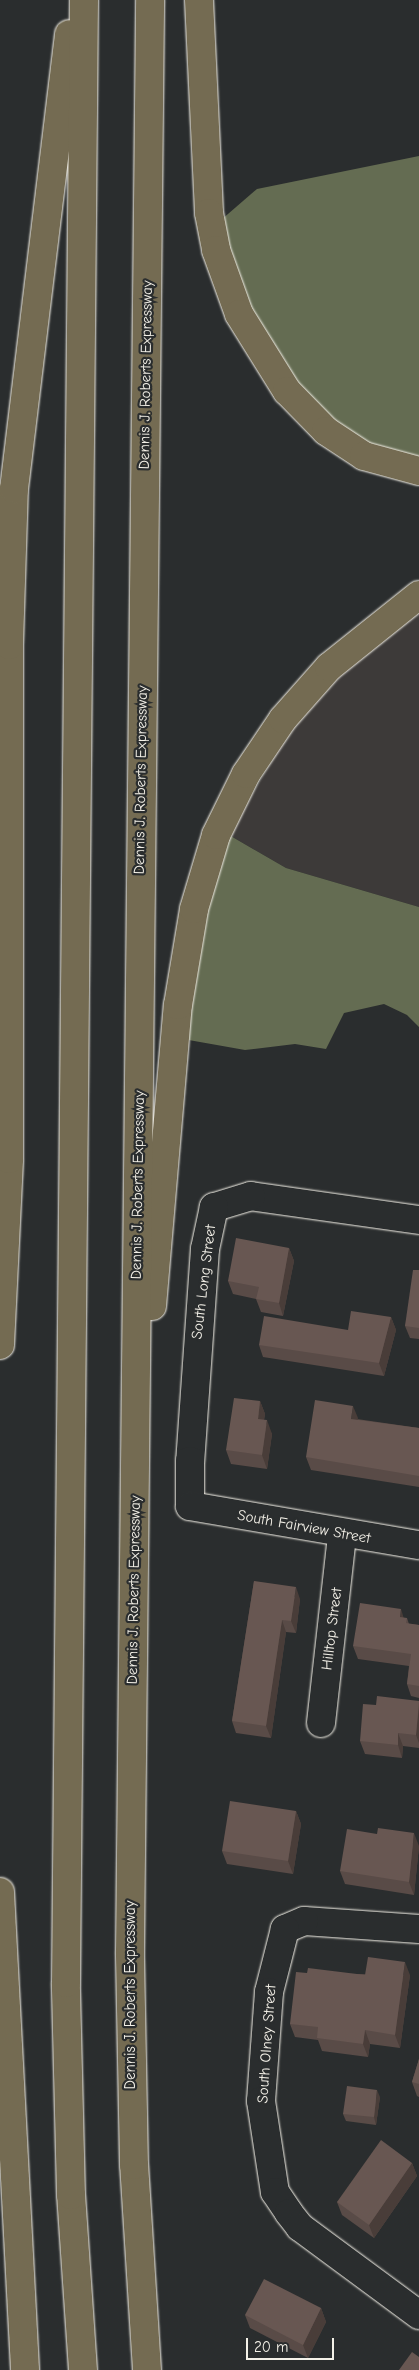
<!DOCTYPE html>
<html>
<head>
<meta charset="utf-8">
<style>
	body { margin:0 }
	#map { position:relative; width:419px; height:2370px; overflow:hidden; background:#2a2d2e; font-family:"Comic Neue",sans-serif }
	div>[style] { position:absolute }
	.built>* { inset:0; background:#3d3a39 }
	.green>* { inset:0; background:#646c52 }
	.roads { filter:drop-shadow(0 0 1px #f4f1e8) drop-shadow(0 0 1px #f4f1e8) }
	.minor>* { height:28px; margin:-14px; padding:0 14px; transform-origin:14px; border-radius:14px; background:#2a2d2e }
	.motorway>* { height:28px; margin:-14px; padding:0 14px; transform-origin:14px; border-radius:14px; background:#746b52 }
	.wall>* { inset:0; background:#594b47 }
	.shaded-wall>* { inset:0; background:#493d39 }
	.building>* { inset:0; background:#685752 }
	span { translate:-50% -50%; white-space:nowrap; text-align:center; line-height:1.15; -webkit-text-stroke:4.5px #2a2d2e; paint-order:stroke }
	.street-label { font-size:15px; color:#f4f1e8 }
	.scale { position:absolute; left:246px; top:2338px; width:88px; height:22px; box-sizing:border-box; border:2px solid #f4f1e8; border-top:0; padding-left:6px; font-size:15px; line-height:18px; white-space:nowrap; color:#f4f1e8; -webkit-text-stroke:4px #2a2d2e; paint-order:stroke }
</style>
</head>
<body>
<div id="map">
	<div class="built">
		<i style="clip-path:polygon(419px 603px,419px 907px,286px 868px,229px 835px,286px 736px,346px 663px)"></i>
	</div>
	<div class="green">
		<i style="clip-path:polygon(419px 156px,419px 464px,367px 449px,315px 412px,254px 326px,221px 220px,257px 189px)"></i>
		<i style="clip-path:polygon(229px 835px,286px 868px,419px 907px,419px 1027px,407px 1015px,384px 1004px,344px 1013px,326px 1049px,295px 1044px,245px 1050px,183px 1039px,191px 969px)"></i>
	</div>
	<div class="roads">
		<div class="minor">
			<i style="left:419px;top:1220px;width:170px;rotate:-171.9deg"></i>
			<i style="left:251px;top:1196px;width:39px;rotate:163deg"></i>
			<i style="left:214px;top:1207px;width:43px;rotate:102.1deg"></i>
			<i style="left:205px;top:1249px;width:213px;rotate:94deg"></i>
			<i style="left:190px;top:1461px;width:45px;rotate:90deg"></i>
			<i style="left:190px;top:1506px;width:232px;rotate:9.7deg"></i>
			<i style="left:321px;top:1723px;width:189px;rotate:-83.6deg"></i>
			<i style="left:419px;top:1929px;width:115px;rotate:-176deg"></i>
			<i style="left:304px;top:1921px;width:21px;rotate:157deg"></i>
			<i style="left:285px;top:1929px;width:65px;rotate:104.3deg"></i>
			<i style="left:269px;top:1992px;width:109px;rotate:94.2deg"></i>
			<i style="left:261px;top:2101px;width:92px;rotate:81.3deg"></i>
			<i style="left:275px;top:2192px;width:25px;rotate:56deg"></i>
			<i style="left:289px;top:2213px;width:18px;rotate:52deg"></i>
			<i style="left:300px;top:2227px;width:148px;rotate:36.5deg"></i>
		</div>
		<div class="motorway">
			<i style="left:199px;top:0;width:213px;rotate:87.3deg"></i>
			<i style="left:209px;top:213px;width:38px;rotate:79deg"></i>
			<i style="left:216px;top:250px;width:68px;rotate:70.2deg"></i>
			<i style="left:239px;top:314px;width:91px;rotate:58.1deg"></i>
			<i style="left:287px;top:391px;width:56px;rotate:45.7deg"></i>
			<i style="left:326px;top:431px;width:45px;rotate:33.3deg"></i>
			<i style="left:364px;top:456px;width:57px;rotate:15.3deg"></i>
			<i style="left:152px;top:1306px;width:302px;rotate:-85.1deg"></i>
			<i style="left:178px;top:1005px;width:97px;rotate:-80.5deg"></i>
			<i style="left:194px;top:909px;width:77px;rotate:-73.4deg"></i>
			<i style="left:216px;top:835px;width:68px;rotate:-63.8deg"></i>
			<i style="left:246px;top:774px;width:66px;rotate:-56.1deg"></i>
			<i style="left:283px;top:719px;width:69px;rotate:-48.5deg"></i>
			<i style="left:329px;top:667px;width:115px;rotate:-38.7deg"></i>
			<i style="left:0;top:1345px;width:186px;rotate:-87.2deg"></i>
			<i style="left:9px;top:1159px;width:514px;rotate:-90deg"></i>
			<i style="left:9px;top:645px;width:156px;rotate:-88.2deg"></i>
			<i style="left:14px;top:489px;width:458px;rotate:-83.1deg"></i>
			<i style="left:0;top:1892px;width:479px;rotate:87deg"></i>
			<i style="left:83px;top:2370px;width:175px;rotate:-93.9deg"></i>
			<i style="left:71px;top:2195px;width:212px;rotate:-91.4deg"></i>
			<i style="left:66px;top:1983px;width:1983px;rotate:-89.48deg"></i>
			<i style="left:147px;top:2370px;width:205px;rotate:-93.6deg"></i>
			<i style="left:134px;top:2165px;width:213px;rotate:-91.1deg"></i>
			<i style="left:130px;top:1952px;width:1952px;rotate:-89.41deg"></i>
		</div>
	</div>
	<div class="wall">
		<i style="clip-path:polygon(289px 1248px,294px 1261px,283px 1316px,261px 1312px,256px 1299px,233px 1294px,228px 1281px)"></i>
		<i style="clip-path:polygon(419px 1270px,419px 1339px,410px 1338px,405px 1326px)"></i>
		<i style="clip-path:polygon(391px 1317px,396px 1330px,384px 1376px,263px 1357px,259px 1345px,348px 1330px)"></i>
		<i style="clip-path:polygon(260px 1401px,265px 1414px,264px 1420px,272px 1434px,267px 1469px,231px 1464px,226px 1450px)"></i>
		<i style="clip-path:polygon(358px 1418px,357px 1419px,419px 1428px,419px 1487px,311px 1470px,306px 1457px)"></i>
		<i style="clip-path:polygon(254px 1581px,300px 1599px,296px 1633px,286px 1632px,271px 1738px,236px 1733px,232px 1721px)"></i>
		<i style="clip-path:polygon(404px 1618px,407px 1618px,409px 1624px,419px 1625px,419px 1698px,411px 1696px,407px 1684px,409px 1666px,358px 1659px,353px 1646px)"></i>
		<i style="clip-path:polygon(419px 1701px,419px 1748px,403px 1746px,402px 1758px,365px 1754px,360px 1741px,376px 1705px)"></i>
		<i style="clip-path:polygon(296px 1811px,301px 1824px,293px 1874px,227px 1864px,222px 1851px)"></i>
		<i style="clip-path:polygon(377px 1834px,419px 1846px,414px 1895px,345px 1884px,340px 1871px)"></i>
		<i style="clip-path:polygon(307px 1973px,410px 1975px,400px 2048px,370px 2044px,368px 2057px,322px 2051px,318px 2040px,295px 2037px,290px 2024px)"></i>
		<i style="clip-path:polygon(419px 2059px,419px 2097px,417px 2096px,412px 2082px)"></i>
		<i style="clip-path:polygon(380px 2097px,376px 2125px,346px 2121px,343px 2114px)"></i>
		<i style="clip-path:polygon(412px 2163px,417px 2176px,374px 2238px,342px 2215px,337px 2202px)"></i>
		<i style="clip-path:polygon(321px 2308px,326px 2322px,308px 2358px,250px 2328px,245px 2315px)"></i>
	</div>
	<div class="shaded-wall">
		<i style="clip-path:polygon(289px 1248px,294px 1261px,283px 1316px,279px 1303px)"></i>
		<i style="clip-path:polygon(391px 1317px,396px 1330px,384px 1376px,379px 1363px)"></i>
		<i style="clip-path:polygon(260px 1401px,265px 1414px,262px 1432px,258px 1419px)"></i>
		<i style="clip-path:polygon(353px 1406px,358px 1418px,356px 1431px,351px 1419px)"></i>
		<i style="clip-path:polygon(267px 1420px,272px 1434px,267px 1469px,262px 1455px)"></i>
		<i style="clip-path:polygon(296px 1587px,300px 1599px,296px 1633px,291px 1621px)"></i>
		<i style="clip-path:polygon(401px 1609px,405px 1622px,400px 1617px)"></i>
		<i style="clip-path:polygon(282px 1620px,286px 1632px,271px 1738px,266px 1726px)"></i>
		<i style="clip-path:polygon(419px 1707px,419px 1743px,416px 1735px)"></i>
		<i style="clip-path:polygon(398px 1733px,403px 1746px,402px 1758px,398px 1745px)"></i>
		<i style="clip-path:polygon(296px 1811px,301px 1824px,293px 1874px,288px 1861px)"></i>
		<i style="clip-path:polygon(414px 1833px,419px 1846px,414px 1895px,409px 1882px)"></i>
		<i style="clip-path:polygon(405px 1962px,410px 1975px,400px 2048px,395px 2035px)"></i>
		<i style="clip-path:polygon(365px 2030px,370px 2044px,368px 2057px,363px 2044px)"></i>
		<i style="clip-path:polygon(377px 2090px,380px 2097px,376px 2125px,374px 2117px)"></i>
		<i style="clip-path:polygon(412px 2163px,417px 2176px,374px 2238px,369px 2225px)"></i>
		<i style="clip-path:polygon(321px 2308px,326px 2322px,308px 2358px,303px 2345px)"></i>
	</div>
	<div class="building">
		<i style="clip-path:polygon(236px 1238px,289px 1248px,279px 1303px,256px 1299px,259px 1287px,228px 1281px)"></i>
		<i style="clip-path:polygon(413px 1270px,419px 1270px,419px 1328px,405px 1326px)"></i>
		<i style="clip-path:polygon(351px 1311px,391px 1317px,379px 1363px,259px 1345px,264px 1316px,348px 1330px)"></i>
		<i style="clip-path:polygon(234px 1398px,260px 1401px,258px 1419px,267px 1420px,262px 1455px,226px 1450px)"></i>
		<i style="clip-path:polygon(315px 1400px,353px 1406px,351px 1419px,419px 1428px,419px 1476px,306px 1457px)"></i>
		<i style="clip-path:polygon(254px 1581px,296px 1587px,291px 1621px,282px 1620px,266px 1726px,232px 1721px)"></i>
		<i style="clip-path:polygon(360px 1603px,401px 1609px,400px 1617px,407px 1618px,406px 1623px,419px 1625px,419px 1686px,407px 1684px,411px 1654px,353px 1646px)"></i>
		<i style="clip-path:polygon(377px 1696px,419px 1701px,416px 1735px,398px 1733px,398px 1745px,360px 1741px,363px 1704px,376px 1705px)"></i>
		<i style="clip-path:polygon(230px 1801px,296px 1811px,288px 1861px,222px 1851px)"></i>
		<i style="clip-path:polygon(378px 1828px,414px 1833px,409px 1882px,340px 1871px,347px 1829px,377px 1834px)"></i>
		<i style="clip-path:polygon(368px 1957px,405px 1962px,395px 2035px,365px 2030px,363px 2044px,317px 2038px,318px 2027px,290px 2024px,296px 1972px,307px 1973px,308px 1968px,365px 1975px)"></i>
		<i style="clip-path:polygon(419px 2059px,419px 2084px,412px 2082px)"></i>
		<i style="clip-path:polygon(347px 2086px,377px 2090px,374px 2117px,343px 2114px)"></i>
		<i style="clip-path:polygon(381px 2140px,412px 2163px,369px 2225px,337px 2202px)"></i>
		<i style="clip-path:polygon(264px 2279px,321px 2308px,303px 2345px,245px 2315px)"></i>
		<i style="clip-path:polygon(412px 2352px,419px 2357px,419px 2370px,399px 2370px)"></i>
	</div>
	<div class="street-label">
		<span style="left:146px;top:375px;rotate:-89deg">Dennis J. Roberts Expressway</span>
		<span style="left:141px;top:780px;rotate:-89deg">Dennis J. Roberts Expressway</span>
		<span style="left:138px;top:1185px;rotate:-89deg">Dennis J. Roberts Expressway</span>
		<span style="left:204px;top:1282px;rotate:-83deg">South Long Street</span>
		<span style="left:304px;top:1527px;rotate:10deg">South Fairview Street</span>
		<span style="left:134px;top:1590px;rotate:-89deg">Dennis J. Roberts Expressway</span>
		<span style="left:332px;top:1629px;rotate:-83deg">Hilltop Street</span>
		<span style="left:131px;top:1995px;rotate:-90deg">Dennis J. Roberts Expressway</span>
		<span style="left:267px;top:2044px;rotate:-86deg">South Olney Street</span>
	</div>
	<div class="scale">20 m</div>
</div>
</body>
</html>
